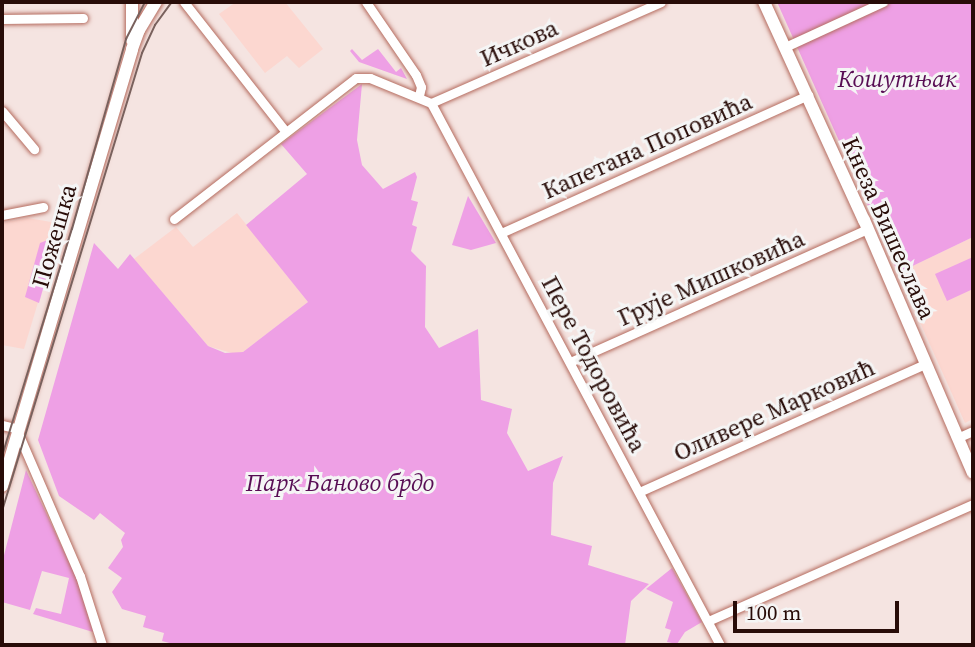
<!DOCTYPE html>
<html>
<head>
<meta charset="utf-8">
<style>
	body { margin:0 }
	#map { position:relative; width:975px; height:647px; overflow:hidden; background:#f5e4e1; font-family:"Source Serif 4",serif }
	div>[style] { position:absolute }
	.built>* { inset:0; background:#fcd7d0 }
	.green>* { inset:0; background:#eea0e5 }
	.roads { filter:drop-shadow(0 0 2px #b56c5f) drop-shadow(0 0 2px #b56c5f) }
	.street>* { height:9px; margin:-4.5px; padding:0 4.5px; transform-origin:4.5px; border-radius:4.5px; background:#fff }
	.secondary>* { height:12px; margin:-6px; padding:0 6px; transform-origin:6px; border-radius:6px; background:#fff }
	.tram>* { height:2px; margin:-1px; padding:0 1px; transform-origin:1px; border-radius:1px; background:#79615d }
	span { translate:-50% -50%; white-space:nowrap; text-align:center; line-height:1.15; -webkit-text-stroke:6px #f5f5f5; paint-order:stroke }
	.street-label { font-size:24px; color:#280c08 }
	.park-label { font-size:24px; color:#580d54; font-style:italic }
	.frame { position:absolute; inset:0; border:4px solid #280c08; pointer-events:none }
	.scale { position:absolute; left:733px; top:601px; width:166px; height:32px; box-sizing:border-box; border:4px solid #280c08; border-top:0; padding-left:9px; font-size:21px; line-height:24px; white-space:nowrap; color:#280c08; -webkit-text-stroke:5px #f5f5f5; paint-order:stroke }
</style>
</head>
<body>
<div id="map">
	<div class="built">
		<i style="clip-path:polygon(236px 2px,285px 2px,323px 49px,299px 68px,287px 56px,265px 73px,219px 14px)"></i>
		<i style="clip-path:polygon(237px 213px,308px 302px,243px 352px,235px 354px,208px 346px,134px 259px,176px 227px,193px 247px)"></i>
		<i style="clip-path:polygon(28px 218px,51px 222px,58px 236px,24px 349px,2px 345px,2px 223px)"></i>
		<i style="clip-path:polygon(973px 237px,973px 419px,965px 423px,898px 273px)"></i>
	</div>
	<div class="green">
		<i style="clip-path:polygon(777px 2px,973px 2px,973px 237px,898px 273px)"></i>
		<i style="clip-path:polygon(352px 49px,362px 60px,378px 49px,396px 72px,401px 68px,407px 79px,359px 62px,350px 51px)"></i>
		<i style="clip-path:polygon(362px 84px,357px 140px,362px 165px,383px 189px,415px 172px,417px 177px,411px 200px,418px 202px,412px 225px,417px 227px,411px 251px,426px 266px,425px 327px,439px 348px,478px 329px,481px 400px,512px 409px,507px 433px,528px 471px,563px 456px,553px 483px,551px 535px,592px 546px,588px 565px,649px 584px,631px 601px,625px 645px,177px 645px,162px 641px,164px 633px,143px 627px,146px 616px,122px 609px,112px 592px,122px 578px,108px 568px,123px 547px,121px 540px,125px 533px,100px 513px,94px 520px,59px 496px,38px 440px,94px 243px,118px 269px,130px 254px,208px 346px,225px 353px,243px 352px,308px 302px,246px 225px,307px 174px,281px 144px)"></i>
		<i style="clip-path:polygon(468px 196px,496px 243px,471px 250px,452px 245px)"></i>
		<i style="clip-path:polygon(58px 236px,39px 303px,25px 297px,40px 243px)"></i>
		<i style="clip-path:polygon(973px 257px,973px 289px,947px 301px,935px 274px)"></i>
		<i style="clip-path:polygon(26px 470px,77px 579px,93px 632px,33px 614px,36px 608px,61px 614px,69px 578px,42px 571px,30px 610px,2px 602px,2px 563px)"></i>
		<i style="clip-path:polygon(672px 568px,702px 622px,685px 632px,677px 644px,667px 642px,671px 630px,665px 628px,673px 602px,646px 589px)"></i>
	</div>
	<div class="roads">
		<div class="street">
			<i style="left:184px;top:2px;width:164px;rotate:51.9deg"></i>
			<i style="left:366px;top:2px;width:88px;rotate:55.6deg"></i>
			<i style="left:416px;top:75px;width:13px;rotate:67deg"></i>
			<i style="left:421px;top:87px;width:9px;rotate:103deg"></i>
			<i style="left:2px;top:19px;width:81px;rotate:-0.7deg"></i>
			<i style="left:785px;top:47px;width:108px;rotate:-24.7deg"></i>
			<i style="left:431px;top:103px;width:251px;rotate:-23.7deg"></i>
			<i style="left:2px;top:111px;width:50px;rotate:49.9deg"></i>
			<i style="left:2px;top:215px;width:42px;rotate:-11deg"></i>
			<i style="left:174px;top:219px;width:230px;rotate:-37.8deg"></i>
			<i style="left:356px;top:78px;width:14px"></i>
			<i style="left:370px;top:78px;width:66px;rotate:22.3deg"></i>
			<i style="left:431px;top:103px;width:614px;rotate:61.93deg"></i>
			<i style="left:501px;top:233px;width:337px;rotate:-24.2deg"></i>
			<i style="left:570px;top:362px;width:326px;rotate:-24.1deg"></i>
			<i style="left:2px;top:425px;width:17px;rotate:13deg"></i>
			<i style="left:18px;top:433px;width:156px;rotate:66.6deg"></i>
			<i style="left:80px;top:576px;width:72px;rotate:72.3deg"></i>
			<i style="left:957px;top:438px;width:17px;rotate:-24deg"></i>
			<i style="left:639px;top:492px;width:313px;rotate:-24.1deg"></i>
			<i style="left:708px;top:621px;width:290px;rotate:-23.8deg"></i>
		</div>
		<div class="secondary">
			<i style="left:764px;top:2px;width:240px;rotate:65.4deg"></i>
			<i style="left:864px;top:220px;width:275px;rotate:66.7deg"></i>
			<i style="left:132px;top:40px;width:38px;rotate:-90deg"></i>
			<i style="left:2px;top:486px;width:456px;rotate:-73.4deg"></i>
			<i style="left:132px;top:49px;width:20px;rotate:-70deg"></i>
			<i style="left:139px;top:30px;width:33px;rotate:-59deg"></i>
		</div>
	</div>
	<div class="tram">
		<i style="left:2px;top:456px;width:238px;rotate:-72.9deg"></i>
		<i style="left:72px;top:229px;width:198px;rotate:-74.1deg"></i>
		<i style="left:126px;top:39px;width:42px;rotate:-62.8deg"></i>
		<i style="left:2px;top:511px;width:479px;rotate:-73deg"></i>
		<i style="left:142px;top:53px;width:31px;rotate:-65deg"></i>
		<i style="left:155px;top:25px;width:29px;rotate:-54deg"></i>
	</div>
	<div class="street-label">
		<span style="left:519px;top:43px;rotate:-24deg">Ичкова</span>
		<span style="left:647px;top:146px;rotate:-24deg">Капетана Поповића</span>
		<span style="left:889px;top:228px;rotate:66deg">Кнеза Вишеслава</span>
		<span style="left:54px;top:236px;rotate:-74deg">Пожешка</span>
		<span style="left:711px;top:278px;rotate:-24deg">Грује Мишковића</span>
		<span style="left:594px;top:364px;rotate:62deg">Пере Тодоровића</span>
		<span style="left:774px;top:410px;rotate:-24deg">Оливере Марковић</span>
	</div>
	<div class="park-label">
		<span style="left:897px;top:79px">Кошутњак</span>
		<span style="left:340px;top:483px">Парк Баново брдо</span>
	</div>
	<div class="frame"></div>
	<div class="scale">100 m</div>
</div>
</body>
</html>
